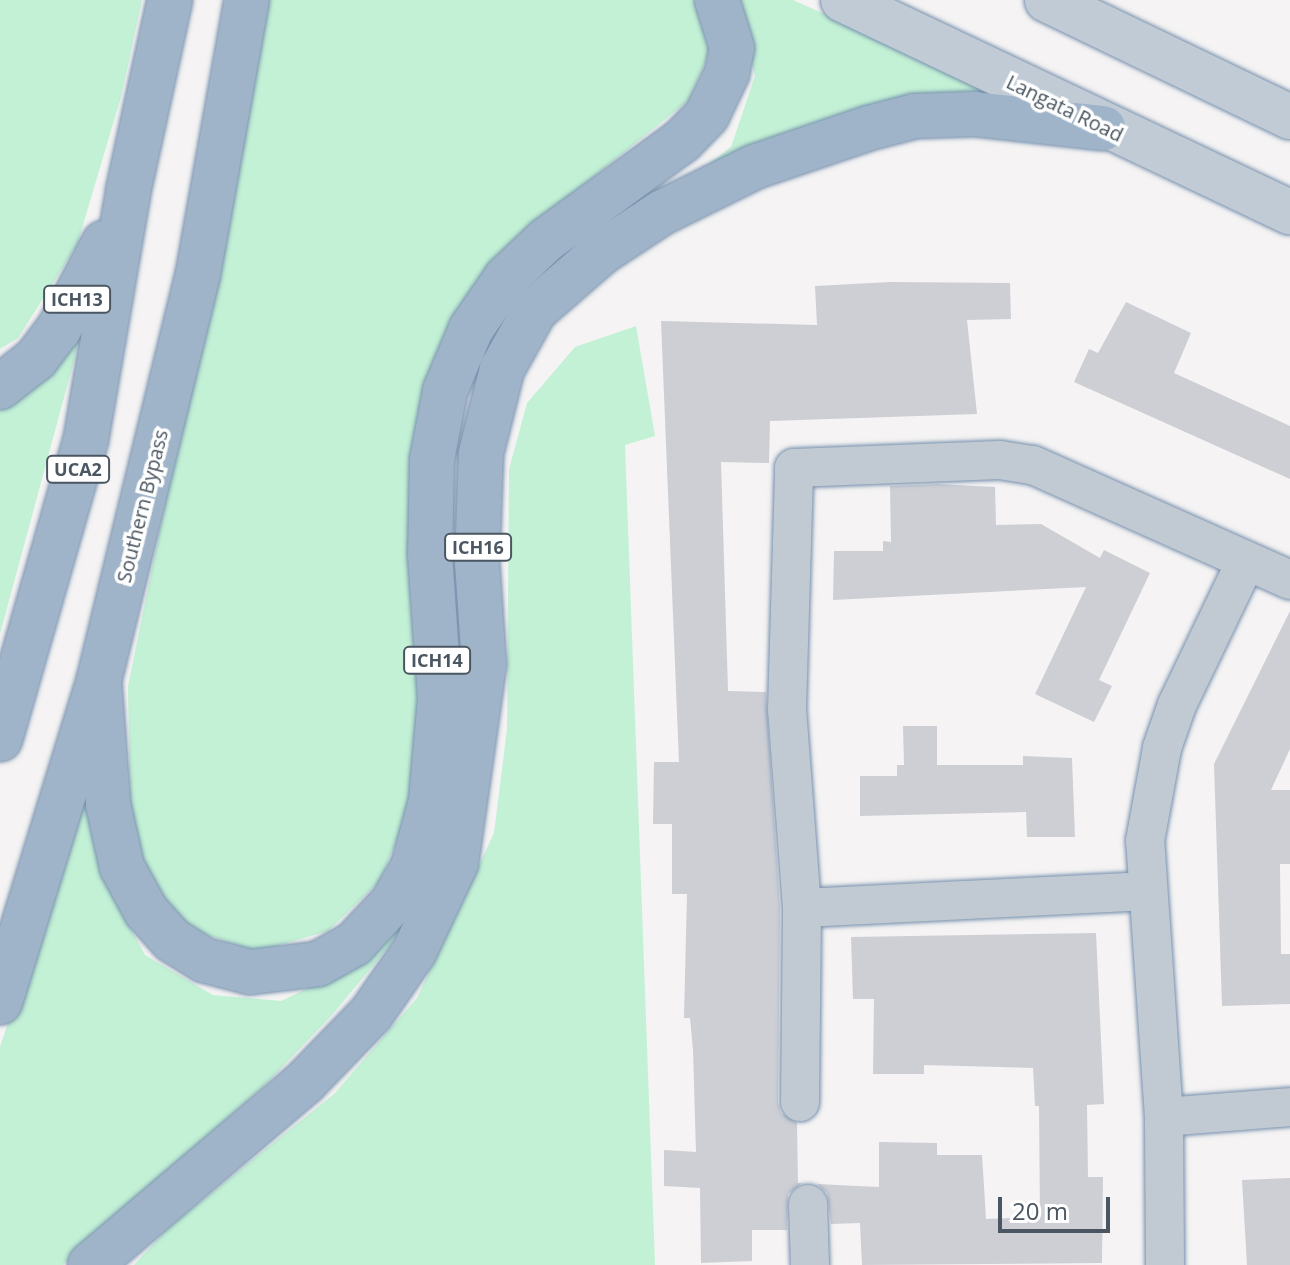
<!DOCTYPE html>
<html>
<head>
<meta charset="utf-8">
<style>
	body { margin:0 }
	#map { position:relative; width:1290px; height:1265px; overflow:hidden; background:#f5f3f3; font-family:"Open Sans",sans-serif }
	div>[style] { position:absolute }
	.green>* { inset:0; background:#c3f1d5 }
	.building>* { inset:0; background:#cdcfd5 }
	.roads { filter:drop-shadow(0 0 2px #7690ad) drop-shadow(0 0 2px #7690ad) }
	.minor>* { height:38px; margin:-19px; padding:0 19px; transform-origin:19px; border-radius:19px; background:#c1cad2 }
	.secondary>* { height:44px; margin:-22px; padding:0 22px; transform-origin:22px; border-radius:22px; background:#c1cbd6 }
	.trunk>* { height:44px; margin:-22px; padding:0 22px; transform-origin:22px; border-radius:22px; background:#9fb4c9 }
	span { translate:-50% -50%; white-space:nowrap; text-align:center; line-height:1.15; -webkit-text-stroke:7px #fff; paint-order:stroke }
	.shield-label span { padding:2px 6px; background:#fff; border:2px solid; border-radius:6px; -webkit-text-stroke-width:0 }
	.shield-label { font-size:18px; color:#4a5661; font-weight:700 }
	.street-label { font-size:20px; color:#4a5661 }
	.scale { position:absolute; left:998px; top:1197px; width:112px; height:36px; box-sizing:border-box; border:4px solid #4a5661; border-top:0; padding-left:10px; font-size:24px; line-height:28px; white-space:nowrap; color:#4a5661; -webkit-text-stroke:6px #fff; paint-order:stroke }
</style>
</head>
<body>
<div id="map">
	<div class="green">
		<i style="clip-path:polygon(0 0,142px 0,121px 97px,77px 245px,18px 338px,0 349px)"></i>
		<i style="clip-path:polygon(268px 0,694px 0,711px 49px,689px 100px,531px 227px,443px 344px,413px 801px,380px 881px,328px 931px,256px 952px,187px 928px,146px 875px,130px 804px,128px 686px)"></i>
		<i style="clip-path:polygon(735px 0,793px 0,1017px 99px,684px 183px,731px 147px,755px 76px)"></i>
		<i style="clip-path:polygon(636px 326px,655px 436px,625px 445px,655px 1265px,134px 1265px,168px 1228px,334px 1094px,417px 998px,494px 833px,507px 729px,509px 469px,527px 403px,575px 347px)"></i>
		<i style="clip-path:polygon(81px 328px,75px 357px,0 634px,0 409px,13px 402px)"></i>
		<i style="clip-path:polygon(93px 763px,107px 883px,145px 955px,213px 995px,281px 1001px,334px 976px,408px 913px,391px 944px,331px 1016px,265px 1085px,63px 1265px,0 1265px,0 1047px)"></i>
	</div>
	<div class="building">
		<i style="clip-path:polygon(891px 282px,1010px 283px,1011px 319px,967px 320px,977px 414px,770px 421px,769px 463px,721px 462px,728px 691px,766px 692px,780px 909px,778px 1102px,781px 1113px,797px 1123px,798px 1183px,802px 1183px,788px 1194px,787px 1230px,752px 1230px,752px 1261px,701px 1263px,700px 1188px,664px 1186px,664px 1150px,696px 1152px,693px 1050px,690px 1018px,684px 1018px,687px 894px,672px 894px,672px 824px,653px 824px,654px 762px,679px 762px,661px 321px,817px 325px,815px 286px)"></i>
		<i style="clip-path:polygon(1126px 302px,1191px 333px,1174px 373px,1290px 426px,1290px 479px,1074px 382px,1089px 349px,1098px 353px)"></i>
		<i style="clip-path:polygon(938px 484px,995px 487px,996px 525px,1041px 524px,1100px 558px,1104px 550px,1150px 573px,1099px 680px,1112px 686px,1094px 722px,1035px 694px,1086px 587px,833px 600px,834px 551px,883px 551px,883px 541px,891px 542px,890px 486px)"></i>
		<i style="clip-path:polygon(1290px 611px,1290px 749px,1271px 790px,1290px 790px,1290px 864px,1280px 864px,1281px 954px,1290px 954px,1290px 1004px,1222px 1006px,1214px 764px)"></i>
		<i style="clip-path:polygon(903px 726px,937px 726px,937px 765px,1023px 765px,1023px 756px,1072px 758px,1075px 837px,1027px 837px,1026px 812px,860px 816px,860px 776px,897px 776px,897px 765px,904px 765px)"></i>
		<i style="clip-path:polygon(1096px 933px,1104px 1104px,1087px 1105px,1088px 1177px,1103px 1177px,1102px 1263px,862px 1265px,860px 1223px,831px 1224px,827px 1193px,817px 1184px,879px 1187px,879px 1142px,937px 1143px,937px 1155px,982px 1155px,986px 1219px,1040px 1217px,1039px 1106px,1035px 1106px,1033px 1068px,924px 1065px,924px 1074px,873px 1074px,874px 999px,853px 999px,851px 937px)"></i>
		<i style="clip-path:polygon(1290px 1178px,1290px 1265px,1247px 1265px,1242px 1180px)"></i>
	</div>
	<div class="roads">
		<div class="minor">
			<i style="left:802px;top:908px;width:343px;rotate:-2.8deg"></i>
			<i style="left:800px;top:1102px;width:194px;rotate:-89.4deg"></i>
			<i style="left:802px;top:908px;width:199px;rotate:-94.3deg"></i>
			<i style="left:787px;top:710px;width:242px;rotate:-88.3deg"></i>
			<i style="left:794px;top:468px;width:206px;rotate:-2.2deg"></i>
			<i style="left:1000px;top:460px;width:33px;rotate:9deg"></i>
			<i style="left:1033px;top:465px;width:282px;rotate:24.1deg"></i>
			<i style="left:1164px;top:1117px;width:126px;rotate:-4.5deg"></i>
			<i style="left:808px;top:1204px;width:61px;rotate:88.1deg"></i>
			<i style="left:1165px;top:1265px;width:148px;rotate:-90.4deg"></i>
			<i style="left:1164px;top:1117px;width:277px;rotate:-93.9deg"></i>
			<i style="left:1145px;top:841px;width:95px;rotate:-79.6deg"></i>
			<i style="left:1162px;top:748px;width:46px;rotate:-70.8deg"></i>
			<i style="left:1177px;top:705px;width:157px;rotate:-64.4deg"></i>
		</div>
		<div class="secondary">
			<i style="left:843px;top:0;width:495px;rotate:25.4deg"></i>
			<i style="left:1047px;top:0;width:270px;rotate:25.7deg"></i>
		</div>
		<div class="trunk">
			<i style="left:0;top:387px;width:46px;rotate:-37.9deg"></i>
			<i style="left:36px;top:359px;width:38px;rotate:-53deg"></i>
			<i style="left:59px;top:329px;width:97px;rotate:-62.4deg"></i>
			<i style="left:99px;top:680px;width:124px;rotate:85.8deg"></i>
			<i style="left:108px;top:804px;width:65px;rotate:77.5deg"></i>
			<i style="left:122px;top:867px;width:50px;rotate:61.4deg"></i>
			<i style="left:146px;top:911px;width:39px;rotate:48deg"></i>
			<i style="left:172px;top:940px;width:38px;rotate:32deg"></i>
			<i style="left:204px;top:960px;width:48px;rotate:14.6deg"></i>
			<i style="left:250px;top:972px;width:68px;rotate:-6.7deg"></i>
			<i style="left:318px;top:964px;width:41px;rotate:-29.1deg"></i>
			<i style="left:354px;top:944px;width:57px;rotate:-47.1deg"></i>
			<i style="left:393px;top:902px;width:40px;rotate:-60.3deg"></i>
			<i style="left:413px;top:867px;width:68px;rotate:-74.7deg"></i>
			<i style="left:431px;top:801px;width:103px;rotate:-85deg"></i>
			<i style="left:440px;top:698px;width:144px;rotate:-94deg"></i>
			<i style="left:430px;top:554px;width:94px;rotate:-88.8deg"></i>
			<i style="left:432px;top:460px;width:70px;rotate:-79.3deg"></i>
			<i style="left:445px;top:391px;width:67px;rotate:-67.2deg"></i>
			<i style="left:471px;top:329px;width:62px;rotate:-55.5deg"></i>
			<i style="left:506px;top:278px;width:55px;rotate:-43.5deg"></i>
			<i style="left:546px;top:240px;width:168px;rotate:-36.1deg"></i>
			<i style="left:682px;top:141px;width:36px;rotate:-46deg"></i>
			<i style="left:707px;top:115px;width:47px;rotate:-64.5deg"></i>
			<i style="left:727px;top:73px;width:25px;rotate:-79deg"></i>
			<i style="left:732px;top:48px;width:50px;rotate:-107.4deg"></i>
			<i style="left:0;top:739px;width:312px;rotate:-74deg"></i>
			<i style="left:86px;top:439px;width:251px;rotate:-80.3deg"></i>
			<i style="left:128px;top:192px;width:197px;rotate:-77.7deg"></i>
			<i style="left:0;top:1002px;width:337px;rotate:-72.9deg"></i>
			<i style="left:99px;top:680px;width:418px;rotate:-76.3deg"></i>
			<i style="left:198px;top:274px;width:278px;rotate:-79.9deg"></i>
			<i style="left:90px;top:1265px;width:282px;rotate:-40.4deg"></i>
			<i style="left:305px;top:1082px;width:95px;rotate:-45.9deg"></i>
			<i style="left:371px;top:1014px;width:75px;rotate:-55.3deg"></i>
			<i style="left:414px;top:952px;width:98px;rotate:-64.7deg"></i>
			<i style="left:456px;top:863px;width:200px;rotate:-82deg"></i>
			<i style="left:484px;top:665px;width:103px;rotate:-93.9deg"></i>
			<i style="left:477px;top:562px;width:109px;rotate:-87.9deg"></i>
			<i style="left:481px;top:453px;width:87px;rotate:-76deg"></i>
			<i style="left:502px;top:369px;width:68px;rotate:-60.8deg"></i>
			<i style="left:535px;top:310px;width:89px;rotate:-40.9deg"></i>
			<i style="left:602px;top:252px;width:71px;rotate:-33.5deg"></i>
			<i style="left:661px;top:213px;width:104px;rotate:-26.3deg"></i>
			<i style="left:754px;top:167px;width:121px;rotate:-18.7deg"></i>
			<i style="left:869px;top:128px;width:48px;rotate:-14.6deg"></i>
			<i style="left:915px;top:116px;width:59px;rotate:-1.9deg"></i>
			<i style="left:974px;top:114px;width:130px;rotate:6.2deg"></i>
		</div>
	</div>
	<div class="shield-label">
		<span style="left:77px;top:299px">ICH13</span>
		<span style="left:78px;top:469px">UCA2</span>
		<span style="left:478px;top:547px">ICH16</span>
		<span style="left:437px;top:660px">ICH14</span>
	</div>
	<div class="street-label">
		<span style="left:1065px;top:108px;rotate:26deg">Langata Road</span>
		<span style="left:142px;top:506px;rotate:-76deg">Southern Bypass</span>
	</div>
	<div class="scale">20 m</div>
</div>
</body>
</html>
